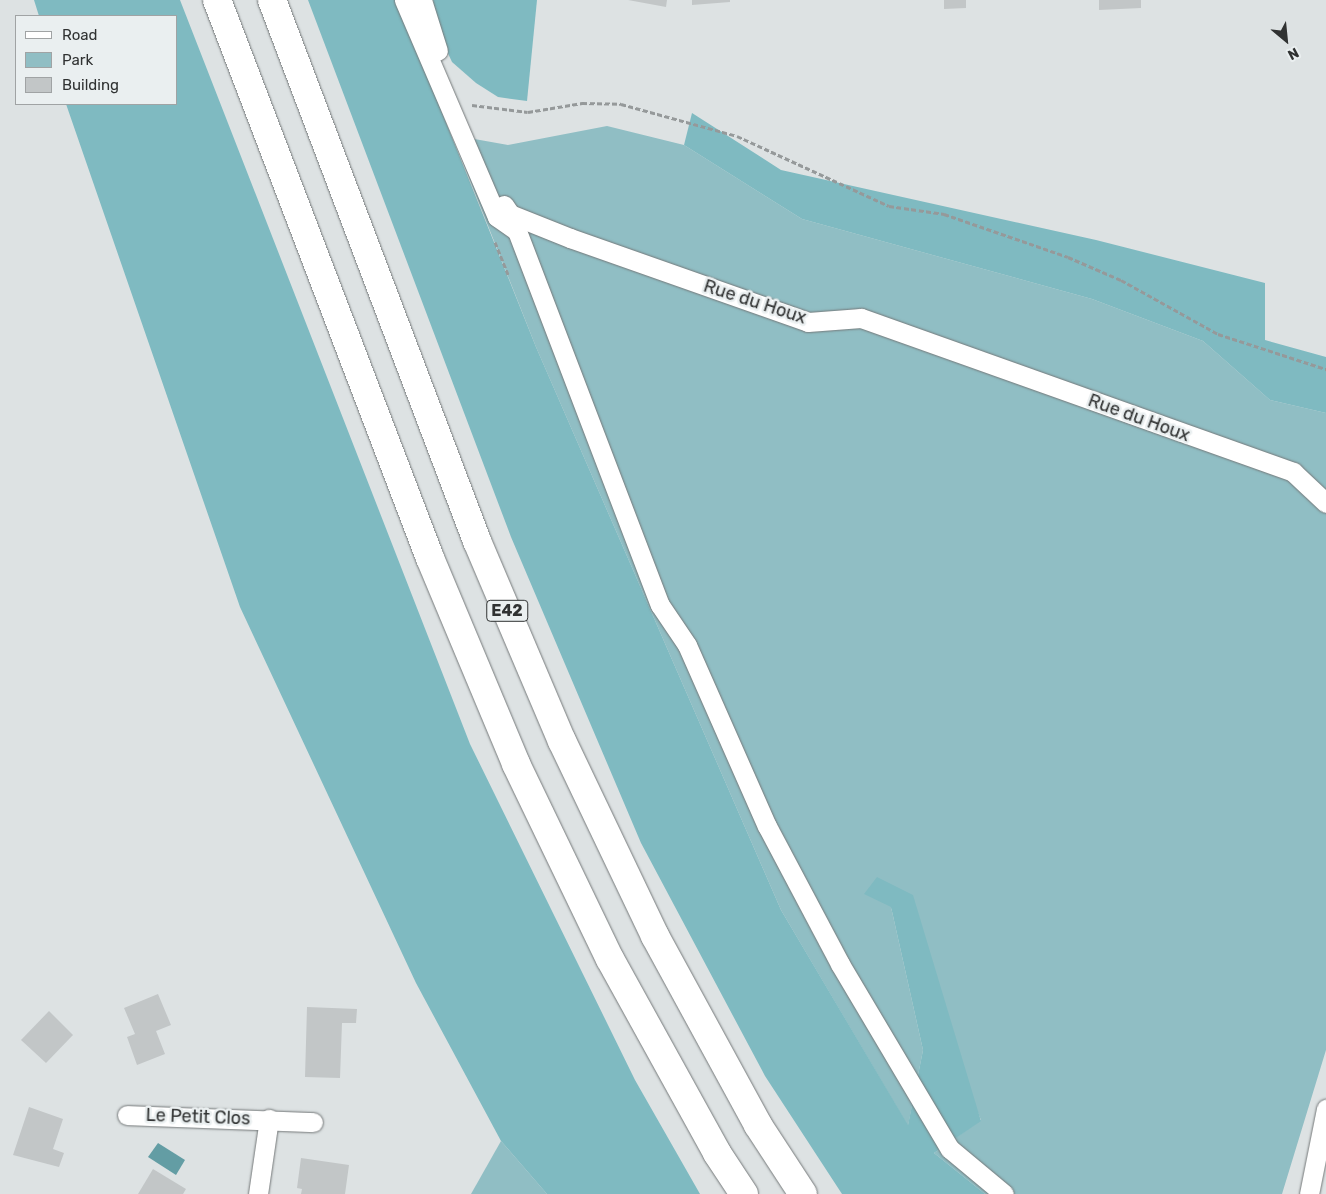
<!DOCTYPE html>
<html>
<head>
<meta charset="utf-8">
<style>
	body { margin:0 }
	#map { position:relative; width:1326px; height:1194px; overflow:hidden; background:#dde2e3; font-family:Rubik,sans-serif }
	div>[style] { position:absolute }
	.green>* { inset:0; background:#90bec4 }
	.forest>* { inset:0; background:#7fbac1 }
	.water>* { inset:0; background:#639da4 }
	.building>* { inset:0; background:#c2c6c7 }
	.path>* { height:3px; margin-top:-1.5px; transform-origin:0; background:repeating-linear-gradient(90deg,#95999a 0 5px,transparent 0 7.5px) }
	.roads { filter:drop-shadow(0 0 1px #747879) drop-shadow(0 0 1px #747879) }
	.minor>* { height:19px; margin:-9.5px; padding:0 9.5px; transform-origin:9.5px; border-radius:9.5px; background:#fff }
	.motorway>* { height:28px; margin:-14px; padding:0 14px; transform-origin:14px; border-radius:14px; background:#fff }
	span { translate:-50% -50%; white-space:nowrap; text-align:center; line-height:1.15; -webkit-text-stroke:5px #eaeff0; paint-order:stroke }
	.shield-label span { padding:1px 4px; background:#eaeff0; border:1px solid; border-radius:4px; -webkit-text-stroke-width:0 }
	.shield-label { font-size:16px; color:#303232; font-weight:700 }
	.street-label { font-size:18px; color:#303232 }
	.legend { position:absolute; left:15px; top:15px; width:162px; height:90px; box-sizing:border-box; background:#eaeff0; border:1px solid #a0a3a4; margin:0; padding:6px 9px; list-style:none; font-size:15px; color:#303232 }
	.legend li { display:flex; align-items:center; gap:10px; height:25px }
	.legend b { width:25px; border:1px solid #a0a3a4 }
	.north { position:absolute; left:1261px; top:15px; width:50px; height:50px; -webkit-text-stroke:4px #eaeff0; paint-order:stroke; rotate:152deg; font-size:14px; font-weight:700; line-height:20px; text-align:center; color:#303232 }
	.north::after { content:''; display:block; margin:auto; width:18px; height:22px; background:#303232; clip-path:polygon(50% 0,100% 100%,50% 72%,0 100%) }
</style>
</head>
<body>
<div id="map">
	<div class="green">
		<i style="clip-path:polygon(607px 126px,684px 145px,802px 219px,1092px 299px,1203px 341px,1270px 400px,1326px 413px,1326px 1050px,1282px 1194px,985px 1194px,934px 1153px,981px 1120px,891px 907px,923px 1050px,908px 1126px,781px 910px,536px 347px,452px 135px,508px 145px)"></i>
		<i style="clip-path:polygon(501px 1141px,547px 1194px,471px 1194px)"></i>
	</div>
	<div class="forest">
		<i style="clip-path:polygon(34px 0,180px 0,470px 744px,635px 1080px,700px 1194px,547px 1194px,501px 1141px,416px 983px,240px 607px,66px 104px,176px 104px,176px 16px,39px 16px)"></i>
		<i style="clip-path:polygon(308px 0,397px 0,536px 347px,781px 910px,908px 1125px,923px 1050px,891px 907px,864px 894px,877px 877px,913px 895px,981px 1121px,934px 1153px,985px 1194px,842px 1194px,765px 1076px,641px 843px,511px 537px)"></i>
		<i style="clip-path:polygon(433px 0,537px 0,527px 101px,498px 97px,476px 83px,452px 62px,439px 34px)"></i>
		<i style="clip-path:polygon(692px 113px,781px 170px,1096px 240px,1265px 283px,1265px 340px,1326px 357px,1326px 413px,1270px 400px,1203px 341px,1092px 299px,802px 219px,684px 145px)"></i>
	</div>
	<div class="water">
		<i style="clip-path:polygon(158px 1143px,185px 1160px,176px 1175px,148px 1157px)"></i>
	</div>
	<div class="building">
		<i style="clip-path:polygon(628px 0,667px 0,666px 7px)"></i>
		<i style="clip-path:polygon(692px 0,730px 0,730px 2px,692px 5px)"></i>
		<i style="clip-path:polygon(944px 0,966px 0,966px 8px,944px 9px)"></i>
		<i style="clip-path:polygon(1099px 0,1141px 0,1141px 8px,1099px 10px)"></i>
		<i style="clip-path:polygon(158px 994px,171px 1025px,156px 1031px,165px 1054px,137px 1065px,127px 1037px,135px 1034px,124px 1008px)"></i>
		<i style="clip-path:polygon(307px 1007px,357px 1009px,356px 1023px,342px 1023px,340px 1078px,305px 1077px)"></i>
		<i style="clip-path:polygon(49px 1011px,73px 1035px,46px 1063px,21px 1040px)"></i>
		<i style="clip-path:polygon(29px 1107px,63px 1119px,53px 1149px,64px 1153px,59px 1167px,13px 1155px)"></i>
		<i style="clip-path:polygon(301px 1158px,349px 1165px,345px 1194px,301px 1194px,302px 1189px,297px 1188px)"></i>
		<i style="clip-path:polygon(153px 1169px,186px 1189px,183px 1194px,138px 1194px)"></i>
	</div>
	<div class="path">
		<i style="left:472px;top:105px;width:56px;rotate:7.1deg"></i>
		<i style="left:528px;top:112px;width:55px;rotate:-9.5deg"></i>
		<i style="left:582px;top:103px;width:39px;rotate:1deg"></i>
		<i style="left:621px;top:104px;width:120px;rotate:15.4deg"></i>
		<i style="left:737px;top:136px;width:167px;rotate:24.7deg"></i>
		<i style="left:889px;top:206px;width:56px;rotate:8.3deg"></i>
		<i style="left:944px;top:214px;width:131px;rotate:19.1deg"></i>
		<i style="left:1068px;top:257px;width:58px;rotate:23.5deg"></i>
		<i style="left:1121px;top:280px;width:111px;rotate:29.1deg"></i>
		<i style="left:1218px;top:334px;width:114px;rotate:18deg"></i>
		<i style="left:495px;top:242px;width:35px;rotate:68deg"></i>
	</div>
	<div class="roads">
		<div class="minor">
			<i style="left:404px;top:0;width:236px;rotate:66.8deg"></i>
			<i style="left:497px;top:217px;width:24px;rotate:35deg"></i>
			<i style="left:517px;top:231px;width:400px;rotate:69.1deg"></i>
			<i style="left:660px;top:605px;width:48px;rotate:56deg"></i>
			<i style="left:687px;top:645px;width:198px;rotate:66.2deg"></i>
			<i style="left:767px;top:826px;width:156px;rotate:62.1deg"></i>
			<i style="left:840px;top:964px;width:215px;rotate:59.3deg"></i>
			<i style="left:950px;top:1149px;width:70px;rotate:39.8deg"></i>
			<i style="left:422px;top:0;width:53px;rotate:72.6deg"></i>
			<i style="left:504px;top:205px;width:11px;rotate:56deg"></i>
			<i style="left:510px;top:214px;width:65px;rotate:21.8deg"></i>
			<i style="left:570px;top:238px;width:252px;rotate:19.4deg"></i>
			<i style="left:808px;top:322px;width:53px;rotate:-4.3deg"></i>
			<i style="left:861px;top:318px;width:459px;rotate:19.6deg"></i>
			<i style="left:1293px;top:472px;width:45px;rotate:43.2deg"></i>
			<i style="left:127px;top:1115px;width:186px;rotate:2.2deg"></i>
			<i style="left:258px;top:1194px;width:76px;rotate:-81.7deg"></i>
			<i style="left:1309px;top:1194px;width:87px;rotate:-78.7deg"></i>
		</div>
		<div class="motorway">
			<i style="left:217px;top:0;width:597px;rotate:69.11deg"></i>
			<i style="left:430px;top:558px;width:223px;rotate:67.3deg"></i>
			<i style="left:516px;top:764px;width:216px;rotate:64.3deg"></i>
			<i style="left:610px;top:959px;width:222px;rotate:61.1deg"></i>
			<i style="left:717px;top:1153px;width:49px;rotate:56.6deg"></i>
			<i style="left:272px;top:0;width:579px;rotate:69.25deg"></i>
			<i style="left:477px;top:541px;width:217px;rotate:67deg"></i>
			<i style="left:562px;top:741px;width:216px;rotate:64.5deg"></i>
			<i style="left:655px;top:936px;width:215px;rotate:61.4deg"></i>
			<i style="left:758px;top:1125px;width:82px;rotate:56.9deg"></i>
		</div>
	</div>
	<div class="shield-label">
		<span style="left:507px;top:611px">E42</span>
	</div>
	<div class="street-label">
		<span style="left:755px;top:302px;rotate:18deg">Rue du Houx</span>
		<span style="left:1139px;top:418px;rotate:20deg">Rue du Houx</span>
		<span style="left:198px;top:1117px;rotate:2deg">Le Petit Clos</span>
	</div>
	<ul class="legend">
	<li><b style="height:6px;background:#fff"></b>Road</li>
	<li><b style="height:14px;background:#90bec4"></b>Park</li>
	<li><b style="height:14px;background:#c2c6c7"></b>Building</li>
	</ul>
	<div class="north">N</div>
</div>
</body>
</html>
